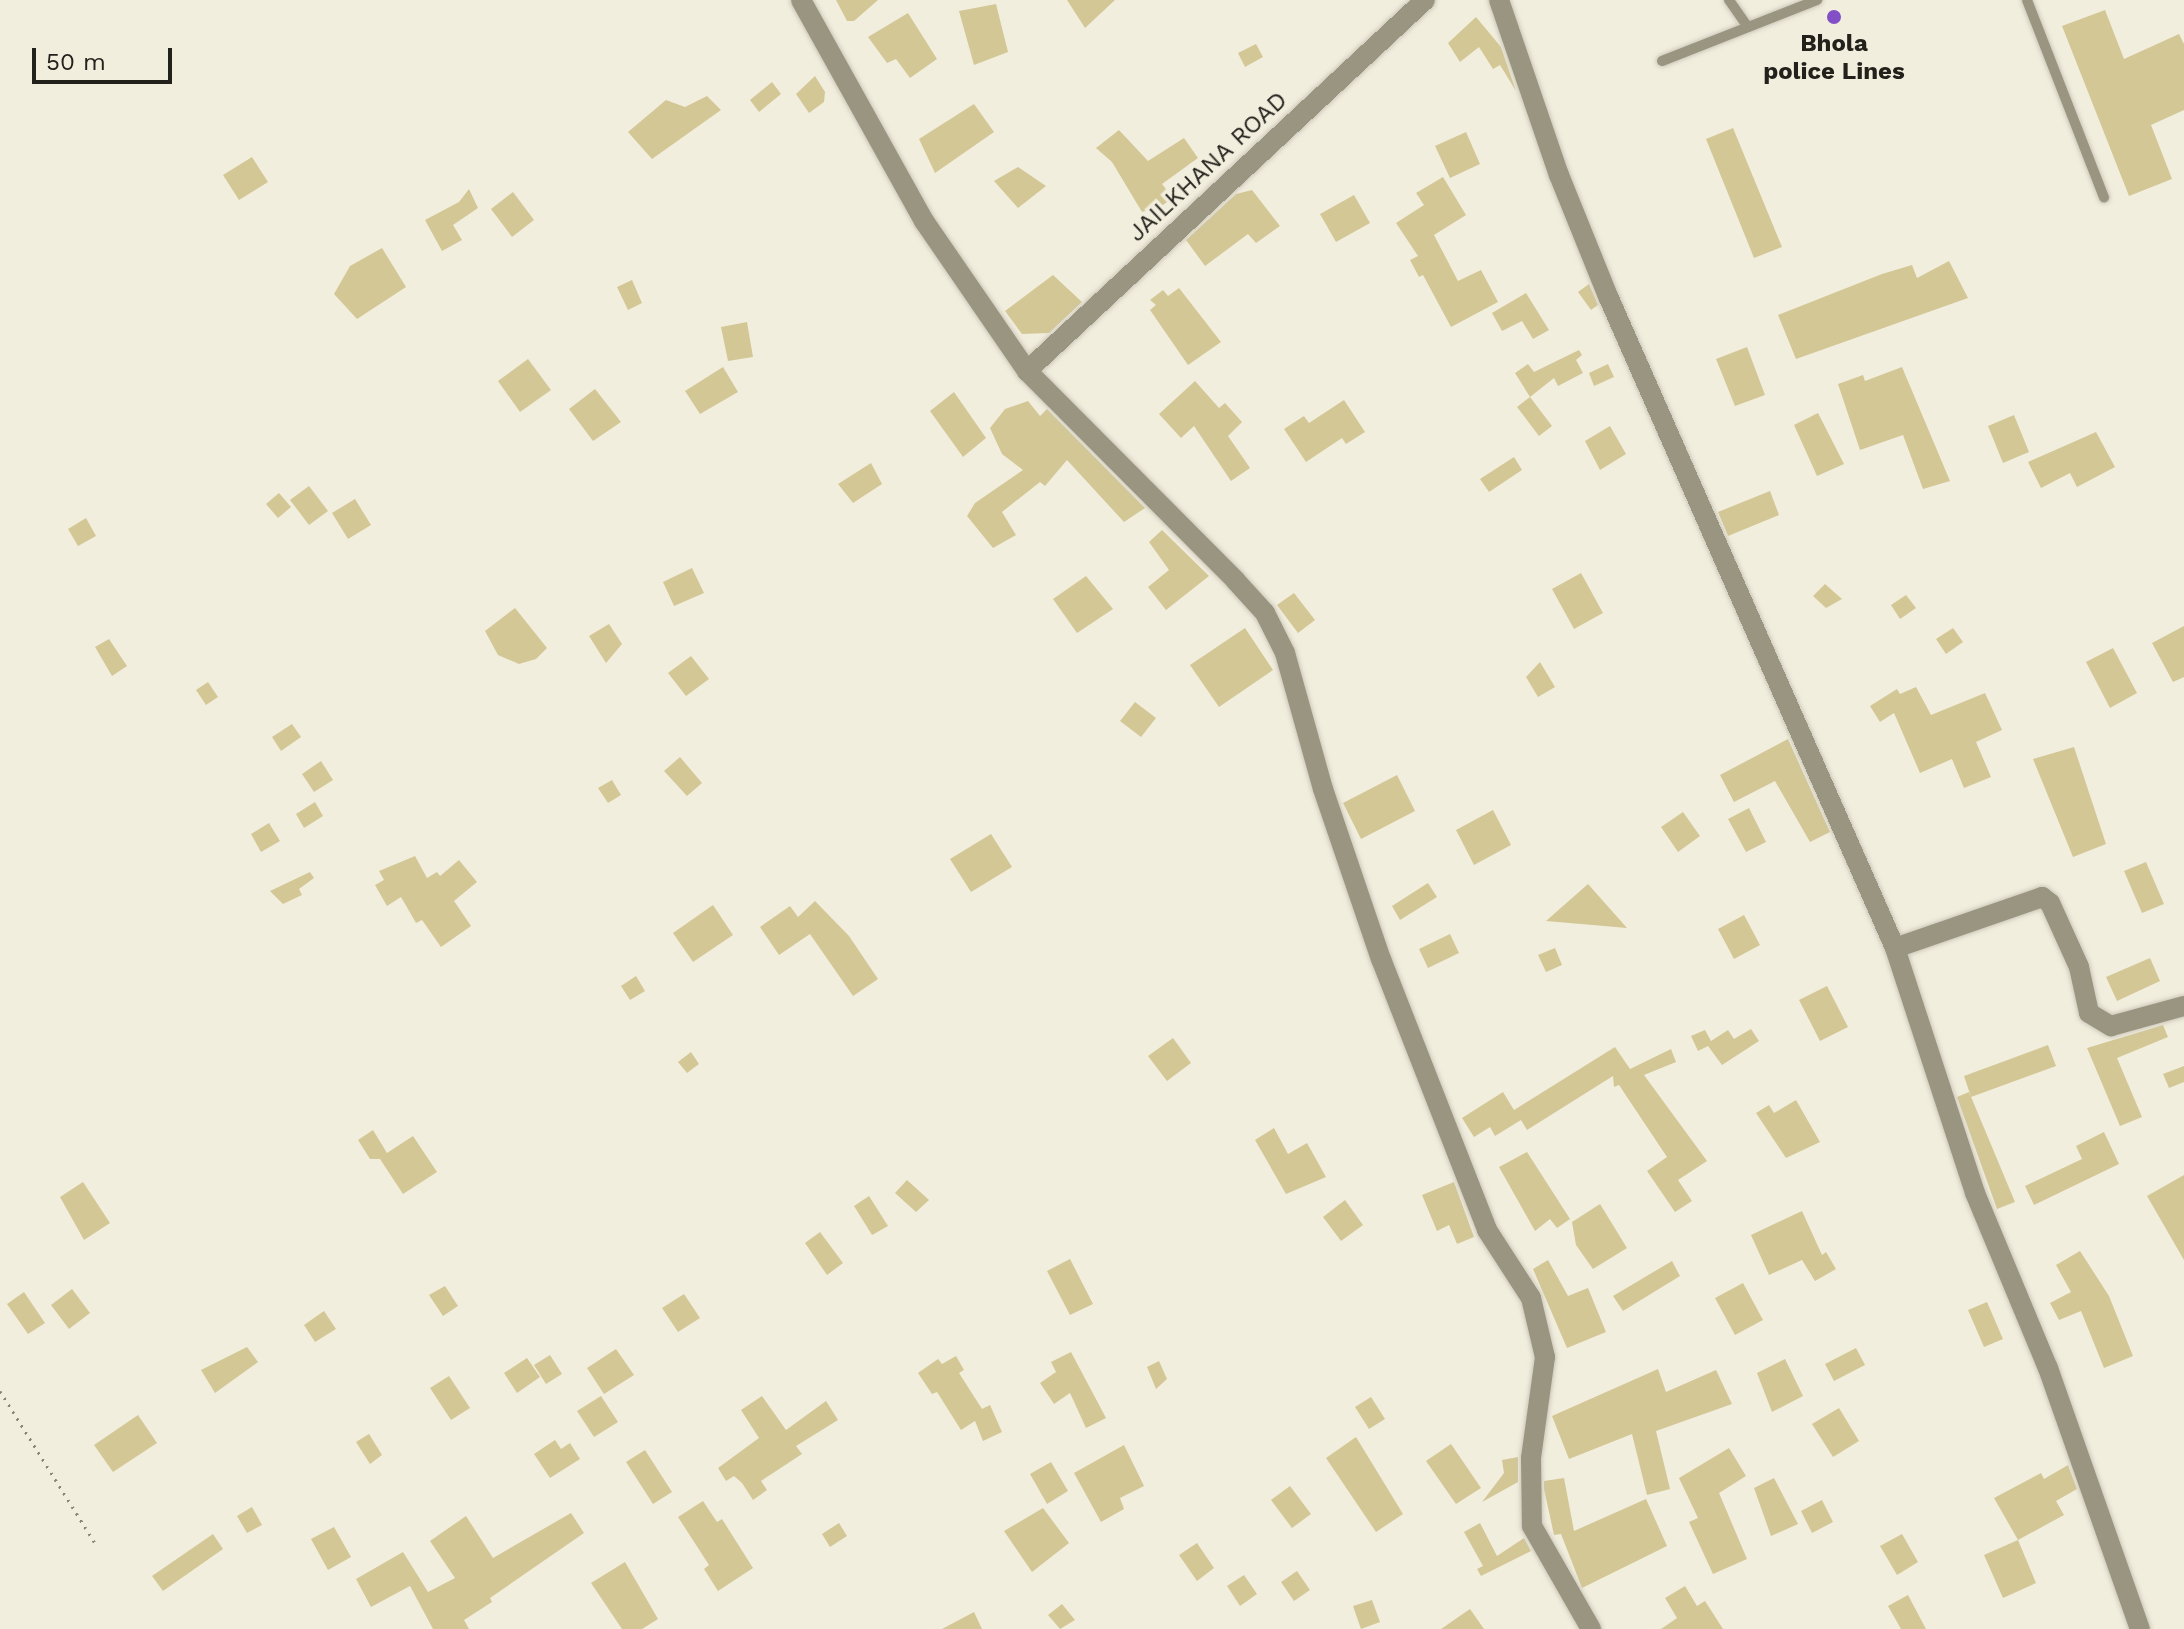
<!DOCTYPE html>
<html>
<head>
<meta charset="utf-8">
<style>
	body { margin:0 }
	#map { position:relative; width:2184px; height:1629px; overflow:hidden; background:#f2eede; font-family:"Work Sans",sans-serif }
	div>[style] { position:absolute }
	.building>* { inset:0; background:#d3c796 }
	.path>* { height:3px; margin-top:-1.5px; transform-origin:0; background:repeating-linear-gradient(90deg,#88867b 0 2px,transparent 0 8px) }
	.roads { filter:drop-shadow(0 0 2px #cdc9bb) drop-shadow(0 0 2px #cdc9bb) }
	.service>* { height:10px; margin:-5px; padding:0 5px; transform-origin:5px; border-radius:5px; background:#999580 }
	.minor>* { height:20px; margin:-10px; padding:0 10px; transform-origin:10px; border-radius:10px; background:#999580 }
	.dots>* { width:22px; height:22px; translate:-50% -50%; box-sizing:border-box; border:4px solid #f2eede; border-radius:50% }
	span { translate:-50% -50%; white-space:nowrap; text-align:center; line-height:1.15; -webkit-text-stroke:7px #f2eede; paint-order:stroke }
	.poi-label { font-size:24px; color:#22211b; font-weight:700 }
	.street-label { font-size:24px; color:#22211b }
	.scale { position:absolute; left:32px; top:48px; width:140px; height:36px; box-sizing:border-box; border:4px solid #22211b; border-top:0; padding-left:10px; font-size:24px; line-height:28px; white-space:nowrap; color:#22211b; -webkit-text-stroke:6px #f2eede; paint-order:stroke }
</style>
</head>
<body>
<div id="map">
	<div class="building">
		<i style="clip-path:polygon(836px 0,878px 0,854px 21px,847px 21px)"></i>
		<i style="clip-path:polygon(1067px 0,1115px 0,1085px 28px)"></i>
		<i style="clip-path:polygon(996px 4px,1008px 52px,974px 65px,959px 11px)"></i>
		<i style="clip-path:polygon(2105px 10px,2124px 59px,2179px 34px,2184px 44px,2184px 110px,2151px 125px,2172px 179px,2129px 196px,2062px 26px)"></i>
		<i style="clip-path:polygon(908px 13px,937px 59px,910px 78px,896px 59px,887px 63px,868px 37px)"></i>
		<i style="clip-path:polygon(1476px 17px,1501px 47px,1516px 91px,1500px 65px,1493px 69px,1479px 47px,1460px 62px,1448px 43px)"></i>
		<i style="clip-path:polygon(1256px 44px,1263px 57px,1245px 67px,1238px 53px)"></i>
		<i style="clip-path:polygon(815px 76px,825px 92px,824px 102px,809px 113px,796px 94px)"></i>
		<i style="clip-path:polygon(772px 82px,781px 94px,759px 112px,750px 100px)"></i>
		<i style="clip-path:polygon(707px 96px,721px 110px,652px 159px,628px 132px,666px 100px,685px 107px)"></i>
		<i style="clip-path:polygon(974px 104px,994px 132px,935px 173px,919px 139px)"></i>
		<i style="clip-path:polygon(1733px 128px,1782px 247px,1754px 258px,1706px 139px)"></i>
		<i style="clip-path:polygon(1119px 130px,1148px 161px,1184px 138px,1198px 158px,1162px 184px,1173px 198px,1160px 207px,1142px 212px,1112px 162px,1096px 148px)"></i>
		<i style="clip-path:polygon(1466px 132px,1480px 164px,1450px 178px,1435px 146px)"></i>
		<i style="clip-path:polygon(252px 157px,268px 182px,239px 200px,223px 175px)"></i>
		<i style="clip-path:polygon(1018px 167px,1046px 186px,1018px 208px,994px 181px)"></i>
		<i style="clip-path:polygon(1443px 177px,1466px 215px,1434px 235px,1458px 281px,1481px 270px,1498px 302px,1451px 327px,1423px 275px,1419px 277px,1410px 260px,1418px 256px,1396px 223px,1424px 205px,1416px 193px)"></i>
		<i style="clip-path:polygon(469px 189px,478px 208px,453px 225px,462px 240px,442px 251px,425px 220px,459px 202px)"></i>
		<i style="clip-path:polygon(1252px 190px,1280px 226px,1256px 243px,1248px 234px,1205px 266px,1186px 240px,1236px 194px)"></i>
		<i style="clip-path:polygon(513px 192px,534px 220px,512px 237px,491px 209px)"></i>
		<i style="clip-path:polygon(1354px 195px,1370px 223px,1336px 242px,1320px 214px)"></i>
		<i style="clip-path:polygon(382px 248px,406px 287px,357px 319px,334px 294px,350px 266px)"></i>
		<i style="clip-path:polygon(1949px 261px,1968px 298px,1796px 359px,1778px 315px,1882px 274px,1912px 265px,1917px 278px)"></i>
		<i style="clip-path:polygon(1053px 275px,1082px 302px,1049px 333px,1022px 334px,1005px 311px)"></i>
		<i style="clip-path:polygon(632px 280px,642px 303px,628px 310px,617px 287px)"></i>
		<i style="clip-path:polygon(1589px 284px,1598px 305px,1591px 310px,1578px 292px)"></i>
		<i style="clip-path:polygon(1179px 288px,1221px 342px,1188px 365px,1150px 310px,1156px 305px,1150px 300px,1163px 290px,1168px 296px)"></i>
		<i style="clip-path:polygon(1526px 293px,1549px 330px,1533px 339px,1522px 321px,1502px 331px,1492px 313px)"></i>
		<i style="clip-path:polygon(747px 322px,753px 357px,728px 361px,721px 327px)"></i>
		<i style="clip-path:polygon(1747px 347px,1765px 395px,1735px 406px,1716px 359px)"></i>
		<i style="clip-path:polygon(1579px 350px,1582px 355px,1576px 360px,1583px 373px,1558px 386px,1554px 378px,1530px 397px,1515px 373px,1528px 364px,1534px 372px)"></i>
		<i style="clip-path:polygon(528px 359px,551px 390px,520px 412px,498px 381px)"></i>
		<i style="clip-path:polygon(1608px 364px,1614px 377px,1594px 386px,1589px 373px)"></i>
		<i style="clip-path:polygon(723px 367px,738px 392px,700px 414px,685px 391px)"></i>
		<i style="clip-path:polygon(1902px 367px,1950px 481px,1923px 489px,1903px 435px,1860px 450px,1838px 384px,1863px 375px,1865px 381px)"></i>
		<i style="clip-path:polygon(1195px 381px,1219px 408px,1225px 403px,1242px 422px,1228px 436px,1250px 468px,1231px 481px,1194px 426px,1181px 438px,1159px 414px)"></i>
		<i style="clip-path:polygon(595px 389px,621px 422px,593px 441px,569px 409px)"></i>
		<i style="clip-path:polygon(954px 392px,986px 438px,963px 457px,930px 411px)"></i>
		<i style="clip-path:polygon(1530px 397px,1552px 426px,1539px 436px,1517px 407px)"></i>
		<i style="clip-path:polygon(1344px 400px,1365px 432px,1346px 444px,1342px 438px,1306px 462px,1284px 429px,1304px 416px,1309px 423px)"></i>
		<i style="clip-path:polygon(1028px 401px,1040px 416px,1047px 409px,1145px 508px,1124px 522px,1067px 460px,1045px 486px,1040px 482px,1002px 512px,1016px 535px,993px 548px,967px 516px,975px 503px,1023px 470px,1002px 454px,990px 428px,1005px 409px)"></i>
		<i style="clip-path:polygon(1818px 413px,1844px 464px,1817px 476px,1794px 425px)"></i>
		<i style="clip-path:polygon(2014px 415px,2029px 452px,2003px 463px,1988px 426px)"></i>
		<i style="clip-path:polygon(1610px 426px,1626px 454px,1600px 470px,1585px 441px)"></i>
		<i style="clip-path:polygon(2096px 432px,2115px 467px,2077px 487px,2070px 473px,2041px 488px,2028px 462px)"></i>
		<i style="clip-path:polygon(1514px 457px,1522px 470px,1489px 492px,1480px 479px)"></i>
		<i style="clip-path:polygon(871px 463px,882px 484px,853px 503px,838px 484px)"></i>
		<i style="clip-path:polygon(309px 486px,328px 511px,309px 525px,290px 500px)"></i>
		<i style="clip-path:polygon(1770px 491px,1779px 515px,1728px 536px,1718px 512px)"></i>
		<i style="clip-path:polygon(279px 493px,291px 507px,278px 518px,266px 504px)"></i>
		<i style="clip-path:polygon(355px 499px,371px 525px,348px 539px,332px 513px)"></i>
		<i style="clip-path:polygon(86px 518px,96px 536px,78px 546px,68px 529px)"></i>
		<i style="clip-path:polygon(1162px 530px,1209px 576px,1166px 610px,1148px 587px,1169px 570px,1149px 542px)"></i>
		<i style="clip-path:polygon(692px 568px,704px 593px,674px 606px,663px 582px)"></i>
		<i style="clip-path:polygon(1581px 573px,1603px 613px,1574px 629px,1552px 589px)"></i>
		<i style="clip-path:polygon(1086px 576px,1113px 609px,1077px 633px,1053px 599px)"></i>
		<i style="clip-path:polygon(1825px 584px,1842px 599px,1826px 608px,1813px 596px)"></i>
		<i style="clip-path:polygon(1294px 593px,1315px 620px,1298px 633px,1277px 605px)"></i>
		<i style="clip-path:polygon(1906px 595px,1916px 608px,1900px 619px,1891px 605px)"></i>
		<i style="clip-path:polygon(515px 608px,547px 648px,536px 659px,519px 664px,498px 655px,485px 631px)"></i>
		<i style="clip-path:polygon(609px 624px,622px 644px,606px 663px,589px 636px)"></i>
		<i style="clip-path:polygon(2184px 626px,2184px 677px,2173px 682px,2152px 643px)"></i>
		<i style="clip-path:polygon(1245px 628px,1273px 670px,1219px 707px,1190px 665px)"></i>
		<i style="clip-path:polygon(1953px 628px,1963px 642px,1946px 654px,1936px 639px)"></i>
		<i style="clip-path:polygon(109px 639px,127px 666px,112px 676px,95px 647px)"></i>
		<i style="clip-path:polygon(2113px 648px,2137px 693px,2110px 708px,2086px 662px)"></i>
		<i style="clip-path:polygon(691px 656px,709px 679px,686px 696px,668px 673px)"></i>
		<i style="clip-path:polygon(1540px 662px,1555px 687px,1538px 697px,1526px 677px)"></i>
		<i style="clip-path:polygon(208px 682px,218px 697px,206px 705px,196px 690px)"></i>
		<i style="clip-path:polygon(1916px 687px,1931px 715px,1985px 693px,2002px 730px,1976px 742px,1991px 777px,1964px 788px,1952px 759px,1920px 773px,1894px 713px,1880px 722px,1870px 706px,1897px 689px,1900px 694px)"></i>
		<i style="clip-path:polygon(1135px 702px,1156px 718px,1141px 737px,1120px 721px)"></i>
		<i style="clip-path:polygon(292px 724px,301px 737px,281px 751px,272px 737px)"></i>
		<i style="clip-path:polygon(1788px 739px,1830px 832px,1810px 842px,1775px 781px,1734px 802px,1720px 775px)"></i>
		<i style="clip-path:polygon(2074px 747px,2106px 844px,2073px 857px,2033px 759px)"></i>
		<i style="clip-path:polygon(680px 757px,702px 783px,687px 796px,664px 771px)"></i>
		<i style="clip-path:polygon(321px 761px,333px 780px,314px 792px,302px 774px)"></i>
		<i style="clip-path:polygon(1397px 775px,1415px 811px,1361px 839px,1343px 803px)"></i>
		<i style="clip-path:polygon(612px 780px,621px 795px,608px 803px,598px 788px)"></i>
		<i style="clip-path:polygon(315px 802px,323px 816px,304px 828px,296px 814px)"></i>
		<i style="clip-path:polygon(1749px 808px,1766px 842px,1746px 852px,1728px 819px)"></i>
		<i style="clip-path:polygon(1493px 810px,1511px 845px,1474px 865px,1456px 830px)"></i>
		<i style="clip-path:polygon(1683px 812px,1700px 836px,1678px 852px,1661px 827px)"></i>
		<i style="clip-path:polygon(269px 823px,280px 841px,261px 852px,251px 834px)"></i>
		<i style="clip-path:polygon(991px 834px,1012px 867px,971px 892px,950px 859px)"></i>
		<i style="clip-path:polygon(415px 856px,427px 878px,437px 872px,440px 876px,459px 860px,477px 882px,454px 901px,471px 926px,441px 947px,422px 920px,416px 923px,401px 897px,387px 906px,375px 885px,384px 880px,379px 871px)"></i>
		<i style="clip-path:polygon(2146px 862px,2164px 904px,2142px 913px,2124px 871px)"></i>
		<i style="clip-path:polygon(310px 872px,314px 878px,299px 889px,302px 895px,283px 904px,270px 891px)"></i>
		<i style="clip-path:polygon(1428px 883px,1437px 897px,1400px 920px,1392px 906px)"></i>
		<i style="clip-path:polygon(1588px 884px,1627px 928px,1546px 921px)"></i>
		<i style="clip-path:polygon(815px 901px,849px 936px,878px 979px,853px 996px,810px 934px,779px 955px,760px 927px,790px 906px,798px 917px)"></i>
		<i style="clip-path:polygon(713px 905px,733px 935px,693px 962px,673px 933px)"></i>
		<i style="clip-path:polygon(1744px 915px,1760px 945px,1734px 959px,1718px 929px)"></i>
		<i style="clip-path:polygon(1450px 934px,1459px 953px,1428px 968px,1419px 949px)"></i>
		<i style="clip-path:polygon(1555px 948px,1562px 965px,1546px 972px,1538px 955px)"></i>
		<i style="clip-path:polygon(2150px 958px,2160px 981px,2117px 1001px,2106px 977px)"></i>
		<i style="clip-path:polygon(636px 976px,645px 991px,630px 1000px,621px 986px)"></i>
		<i style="clip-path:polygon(1827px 986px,1848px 1027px,1820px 1041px,1799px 1000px)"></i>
		<i style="clip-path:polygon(2163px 1025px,2168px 1037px,2117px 1058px,2142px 1117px,2120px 1126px,2087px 1048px)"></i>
		<i style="clip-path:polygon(1751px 1029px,1759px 1041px,1722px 1065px,1708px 1046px,1698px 1051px,1691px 1036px,1705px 1030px,1711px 1041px,1728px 1030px,1734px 1039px)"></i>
		<i style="clip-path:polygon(1173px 1038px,1191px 1063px,1167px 1081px,1148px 1056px)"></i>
		<i style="clip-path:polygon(2048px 1045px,2056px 1066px,1971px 1097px,1964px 1076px)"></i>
		<i style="clip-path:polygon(1615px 1047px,1630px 1069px,1671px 1049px,1676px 1062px,1644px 1075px,1707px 1161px,1678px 1180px,1692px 1201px,1675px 1212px,1647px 1171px,1667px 1157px,1619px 1085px,1614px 1087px,1613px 1076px,1527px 1130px,1521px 1120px,1495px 1136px,1490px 1127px,1474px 1137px,1462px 1118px,1503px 1092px,1514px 1110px)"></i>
		<i style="clip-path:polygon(691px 1052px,699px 1064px,687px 1073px,678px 1062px)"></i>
		<i style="clip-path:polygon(2184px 1066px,2184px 1082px,2169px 1088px,2163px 1074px)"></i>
		<i style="clip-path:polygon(1969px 1092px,2015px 1202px,1997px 1209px,1957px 1097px)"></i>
		<i style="clip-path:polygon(1796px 1100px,1820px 1142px,1786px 1158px,1756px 1113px,1769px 1105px,1774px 1113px)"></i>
		<i style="clip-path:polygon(1274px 1128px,1288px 1154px,1307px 1143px,1326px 1177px,1286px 1194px,1255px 1140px)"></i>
		<i style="clip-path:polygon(373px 1130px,387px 1153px,413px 1136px,437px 1172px,403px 1194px,380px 1159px,370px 1159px,358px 1140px)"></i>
		<i style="clip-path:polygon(2104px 1132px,2119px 1164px,2034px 1205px,2025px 1186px,2082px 1159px,2076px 1146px)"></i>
		<i style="clip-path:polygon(1527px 1152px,1570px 1219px,1557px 1228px,1550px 1219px,1535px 1231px,1499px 1167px)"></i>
		<i style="clip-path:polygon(2184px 1175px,2184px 1260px,2147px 1196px)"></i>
		<i style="clip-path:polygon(907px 1180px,929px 1200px,916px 1212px,895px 1193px)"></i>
		<i style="clip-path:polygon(83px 1182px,110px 1223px,84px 1240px,60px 1197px)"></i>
		<i style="clip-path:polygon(1454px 1182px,1474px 1237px,1457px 1244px,1449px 1225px,1437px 1231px,1422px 1195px)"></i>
		<i style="clip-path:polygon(869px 1196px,888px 1226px,872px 1235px,854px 1206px)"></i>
		<i style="clip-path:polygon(1345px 1200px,1363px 1225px,1341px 1241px,1323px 1217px)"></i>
		<i style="clip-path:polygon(1600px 1204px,1627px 1248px,1593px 1269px,1576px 1245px,1572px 1222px)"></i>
		<i style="clip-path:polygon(1802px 1211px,1822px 1255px,1826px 1252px,1836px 1269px,1815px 1281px,1802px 1260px,1769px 1275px,1751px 1235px)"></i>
		<i style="clip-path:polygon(820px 1232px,843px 1263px,827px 1275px,805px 1243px)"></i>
		<i style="clip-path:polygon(2080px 1251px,2109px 1296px,2133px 1356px,2104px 1368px,2081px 1311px,2059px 1320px,2050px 1303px,2071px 1292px,2056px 1265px)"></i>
		<i style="clip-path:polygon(1070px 1259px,1093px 1304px,1070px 1315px,1047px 1271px)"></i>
		<i style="clip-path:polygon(1548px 1260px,1568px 1296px,1588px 1288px,1606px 1332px,1567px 1348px,1533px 1269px)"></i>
		<i style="clip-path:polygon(1672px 1261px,1680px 1276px,1623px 1311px,1613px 1296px)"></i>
		<i style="clip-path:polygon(1743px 1283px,1763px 1320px,1735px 1335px,1715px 1298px)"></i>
		<i style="clip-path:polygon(445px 1286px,458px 1306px,443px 1316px,429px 1295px)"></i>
		<i style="clip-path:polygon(72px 1289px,90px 1313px,69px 1329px,51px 1305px)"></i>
		<i style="clip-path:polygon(24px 1292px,45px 1323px,28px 1334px,7px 1304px)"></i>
		<i style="clip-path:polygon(684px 1294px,700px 1318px,678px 1332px,662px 1308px)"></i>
		<i style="clip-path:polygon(1987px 1302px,2003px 1339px,1984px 1347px,1968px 1310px)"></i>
		<i style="clip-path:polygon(324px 1311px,336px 1329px,315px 1342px,304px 1325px)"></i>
		<i style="clip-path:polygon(247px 1347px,258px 1362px,215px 1393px,201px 1370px)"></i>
		<i style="clip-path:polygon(1856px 1348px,1865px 1365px,1834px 1381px,1825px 1364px)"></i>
		<i style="clip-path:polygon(616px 1349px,634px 1375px,604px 1394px,587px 1368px)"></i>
		<i style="clip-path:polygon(1071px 1352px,1106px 1418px,1086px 1428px,1070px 1393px,1054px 1404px,1040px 1383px,1056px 1372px,1051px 1362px)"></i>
		<i style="clip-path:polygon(550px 1355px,562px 1374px,546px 1384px,534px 1365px)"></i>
		<i style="clip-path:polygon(956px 1356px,964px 1370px,959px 1373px,982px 1409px,990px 1405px,1002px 1432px,983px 1441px,975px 1421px,961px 1430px,937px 1392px,932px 1394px,918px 1373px,938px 1359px,942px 1364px)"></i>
		<i style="clip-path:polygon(527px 1358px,540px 1377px,517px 1393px,504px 1373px)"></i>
		<i style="clip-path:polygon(1785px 1359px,1803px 1396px,1772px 1412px,1757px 1373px)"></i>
		<i style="clip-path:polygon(1159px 1361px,1167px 1379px,1156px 1389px,1147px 1367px)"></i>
		<i style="clip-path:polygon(1658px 1369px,1666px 1392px,1716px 1370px,1732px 1404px,1656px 1431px,1670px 1489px,1647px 1495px,1632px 1434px,1569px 1459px,1552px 1416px)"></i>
		<i style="clip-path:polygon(449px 1376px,470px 1408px,451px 1420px,430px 1388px)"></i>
		<i style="clip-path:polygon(601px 1396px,618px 1422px,594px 1437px,577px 1411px)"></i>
		<i style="clip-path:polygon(762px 1396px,786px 1430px,826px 1401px,838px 1420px,796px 1446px,802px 1454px,761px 1481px,767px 1490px,753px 1500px,742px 1483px,734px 1476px,726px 1481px,718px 1468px,759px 1438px,741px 1410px)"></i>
		<i style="clip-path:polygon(1371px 1397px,1385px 1419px,1369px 1429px,1355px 1407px)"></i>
		<i style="clip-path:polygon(1839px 1408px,1859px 1441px,1833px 1457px,1812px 1424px)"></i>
		<i style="clip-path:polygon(138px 1415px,157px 1443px,113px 1472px,94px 1445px)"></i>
		<i style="clip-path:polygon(369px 1434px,382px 1455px,370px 1464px,356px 1442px)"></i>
		<i style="clip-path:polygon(1356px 1437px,1403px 1514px,1376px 1532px,1326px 1458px)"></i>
		<i style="clip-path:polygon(555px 1440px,561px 1449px,570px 1443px,580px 1459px,550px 1478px,534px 1454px)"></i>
		<i style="clip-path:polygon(1451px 1444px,1481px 1488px,1456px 1504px,1426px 1461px)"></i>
		<i style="clip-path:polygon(1124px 1445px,1144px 1486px,1120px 1498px,1124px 1509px,1101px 1522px,1074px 1473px)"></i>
		<i style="clip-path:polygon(1729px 1448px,1746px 1476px,1719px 1493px,1747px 1559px,1713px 1574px,1689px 1522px,1698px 1518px,1679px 1478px)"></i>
		<i style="clip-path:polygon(645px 1450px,672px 1492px,653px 1504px,626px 1462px)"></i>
		<i style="clip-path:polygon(1518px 1457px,1518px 1482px,1482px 1502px,1504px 1473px,1502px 1460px)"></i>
		<i style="clip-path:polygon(1051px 1462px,1068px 1491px,1047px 1504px,1030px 1474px)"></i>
		<i style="clip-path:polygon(2068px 1465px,2077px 1489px,2056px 1501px,2064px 1515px,2018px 1540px,1994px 1498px,2041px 1473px,2044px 1479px)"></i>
		<i style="clip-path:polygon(1564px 1478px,1574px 1531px,1646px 1499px,1667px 1546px,1582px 1588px,1561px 1534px,1554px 1535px,1544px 1489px,1544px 1481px)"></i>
		<i style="clip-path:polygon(1774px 1478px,1798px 1524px,1771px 1536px,1754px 1488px)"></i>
		<i style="clip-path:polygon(1290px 1486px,1311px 1514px,1292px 1528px,1271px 1500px)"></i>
		<i style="clip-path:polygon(1822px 1500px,1833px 1522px,1812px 1533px,1801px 1511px)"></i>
		<i style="clip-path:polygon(703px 1501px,717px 1522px,722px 1519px,753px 1568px,718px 1591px,704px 1569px,709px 1565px,678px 1517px)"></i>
		<i style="clip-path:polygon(252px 1507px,262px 1525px,247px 1533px,237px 1516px)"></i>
		<i style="clip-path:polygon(1043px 1508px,1069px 1543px,1032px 1572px,1004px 1531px)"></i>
		<i style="clip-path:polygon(571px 1513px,584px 1533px,490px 1598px,492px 1602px,464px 1620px,469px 1629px,433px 1629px,410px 1586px,371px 1607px,356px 1579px,403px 1552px,428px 1592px,455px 1578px,430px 1541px,466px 1516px,493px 1558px)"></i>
		<i style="clip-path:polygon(839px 1523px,847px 1536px,830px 1547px,822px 1534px)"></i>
		<i style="clip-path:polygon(1480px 1523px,1497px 1556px,1524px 1538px,1531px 1551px,1481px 1576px,1477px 1569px,1483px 1566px,1464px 1532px)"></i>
		<i style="clip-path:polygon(334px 1527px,351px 1557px,328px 1570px,311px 1539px)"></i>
		<i style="clip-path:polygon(213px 1534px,223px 1549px,163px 1591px,152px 1576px)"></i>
		<i style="clip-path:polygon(1902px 1534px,1918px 1562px,1897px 1575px,1880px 1546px)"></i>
		<i style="clip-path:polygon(2018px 1540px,2036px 1583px,2003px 1598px,1984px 1555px)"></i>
		<i style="clip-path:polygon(1197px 1543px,1214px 1568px,1197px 1581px,1179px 1555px)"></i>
		<i style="clip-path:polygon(625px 1562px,658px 1619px,642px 1629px,622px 1629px,591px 1583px)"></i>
		<i style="clip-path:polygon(1297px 1571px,1310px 1590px,1294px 1601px,1281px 1582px)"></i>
		<i style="clip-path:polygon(1244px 1575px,1257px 1594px,1240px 1606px,1227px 1586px)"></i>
		<i style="clip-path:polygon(1685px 1586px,1697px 1606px,1705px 1601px,1723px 1629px,1661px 1629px,1677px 1618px,1665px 1598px)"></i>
		<i style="clip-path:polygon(1908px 1595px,1926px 1629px,1901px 1629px,1888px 1606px)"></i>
		<i style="clip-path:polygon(1372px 1600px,1380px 1622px,1361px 1629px,1353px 1606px)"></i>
		<i style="clip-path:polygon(1062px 1604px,1075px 1620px,1060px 1629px,1048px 1615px)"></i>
		<i style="clip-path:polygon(1470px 1609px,1484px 1629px,1441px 1629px)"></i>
		<i style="clip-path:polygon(974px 1612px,982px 1629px,942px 1629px)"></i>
	</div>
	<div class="path">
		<i style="left:0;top:1391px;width:183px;rotate:58deg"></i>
	</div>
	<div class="roads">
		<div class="service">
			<i style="left:1729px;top:0;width:33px;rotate:55deg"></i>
			<i style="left:2027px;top:0;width:212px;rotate:68.7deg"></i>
			<i style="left:1662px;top:61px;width:167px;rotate:-21.5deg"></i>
		</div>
		<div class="minor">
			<i style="left:801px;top:0;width:253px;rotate:60.9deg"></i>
			<i style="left:924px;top:221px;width:182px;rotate:55.5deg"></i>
			<i style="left:1027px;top:371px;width:295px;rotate:45.1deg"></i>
			<i style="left:1235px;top:580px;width:45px;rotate:47.7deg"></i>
			<i style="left:1265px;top:613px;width:45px;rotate:63.4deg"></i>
			<i style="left:1285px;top:653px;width:141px;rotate:74.4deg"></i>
			<i style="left:1323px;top:789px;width:180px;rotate:71.2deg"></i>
			<i style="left:1381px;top:959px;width:291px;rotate:68.6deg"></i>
			<i style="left:1487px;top:1230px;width:81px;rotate:57.1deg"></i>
			<i style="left:1531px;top:1298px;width:61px;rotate:76.7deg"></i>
			<i style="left:1545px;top:1357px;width:102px;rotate:97.9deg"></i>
			<i style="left:1531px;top:1458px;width:68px;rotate:89.2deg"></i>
			<i style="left:1532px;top:1526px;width:119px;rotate:60.2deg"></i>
			<i style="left:1499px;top:0;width:185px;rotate:71.1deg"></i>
			<i style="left:1559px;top:175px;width:131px;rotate:68deg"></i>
			<i style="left:1608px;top:296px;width:712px;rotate:66.24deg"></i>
			<i style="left:1895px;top:948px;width:258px;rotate:71.9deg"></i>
			<i style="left:1975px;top:1193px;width:190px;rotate:67.4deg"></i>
			<i style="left:2048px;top:1368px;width:277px;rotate:70.6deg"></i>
			<i style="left:1027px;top:371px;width:544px;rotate:-42.99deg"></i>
			<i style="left:1895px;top:948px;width:156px;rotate:-19.1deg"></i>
			<i style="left:2042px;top:897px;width:10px;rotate:37deg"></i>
			<i style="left:2050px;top:903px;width:70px;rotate:65.6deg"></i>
			<i style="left:2079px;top:967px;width:47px;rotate:77.7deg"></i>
			<i style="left:2089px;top:1013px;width:26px;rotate:31deg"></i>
			<i style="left:2111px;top:1026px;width:76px;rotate:-15.3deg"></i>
		</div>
	</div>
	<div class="dots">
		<i style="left:1834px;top:17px;background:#834fc6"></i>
	</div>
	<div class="poi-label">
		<span style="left:1834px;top:58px">Bhola<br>police Lines</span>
	</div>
	<div class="street-label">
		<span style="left:1208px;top:167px;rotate:-43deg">JAILKHANA ROAD</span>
	</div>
	<div class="scale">50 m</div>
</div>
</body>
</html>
